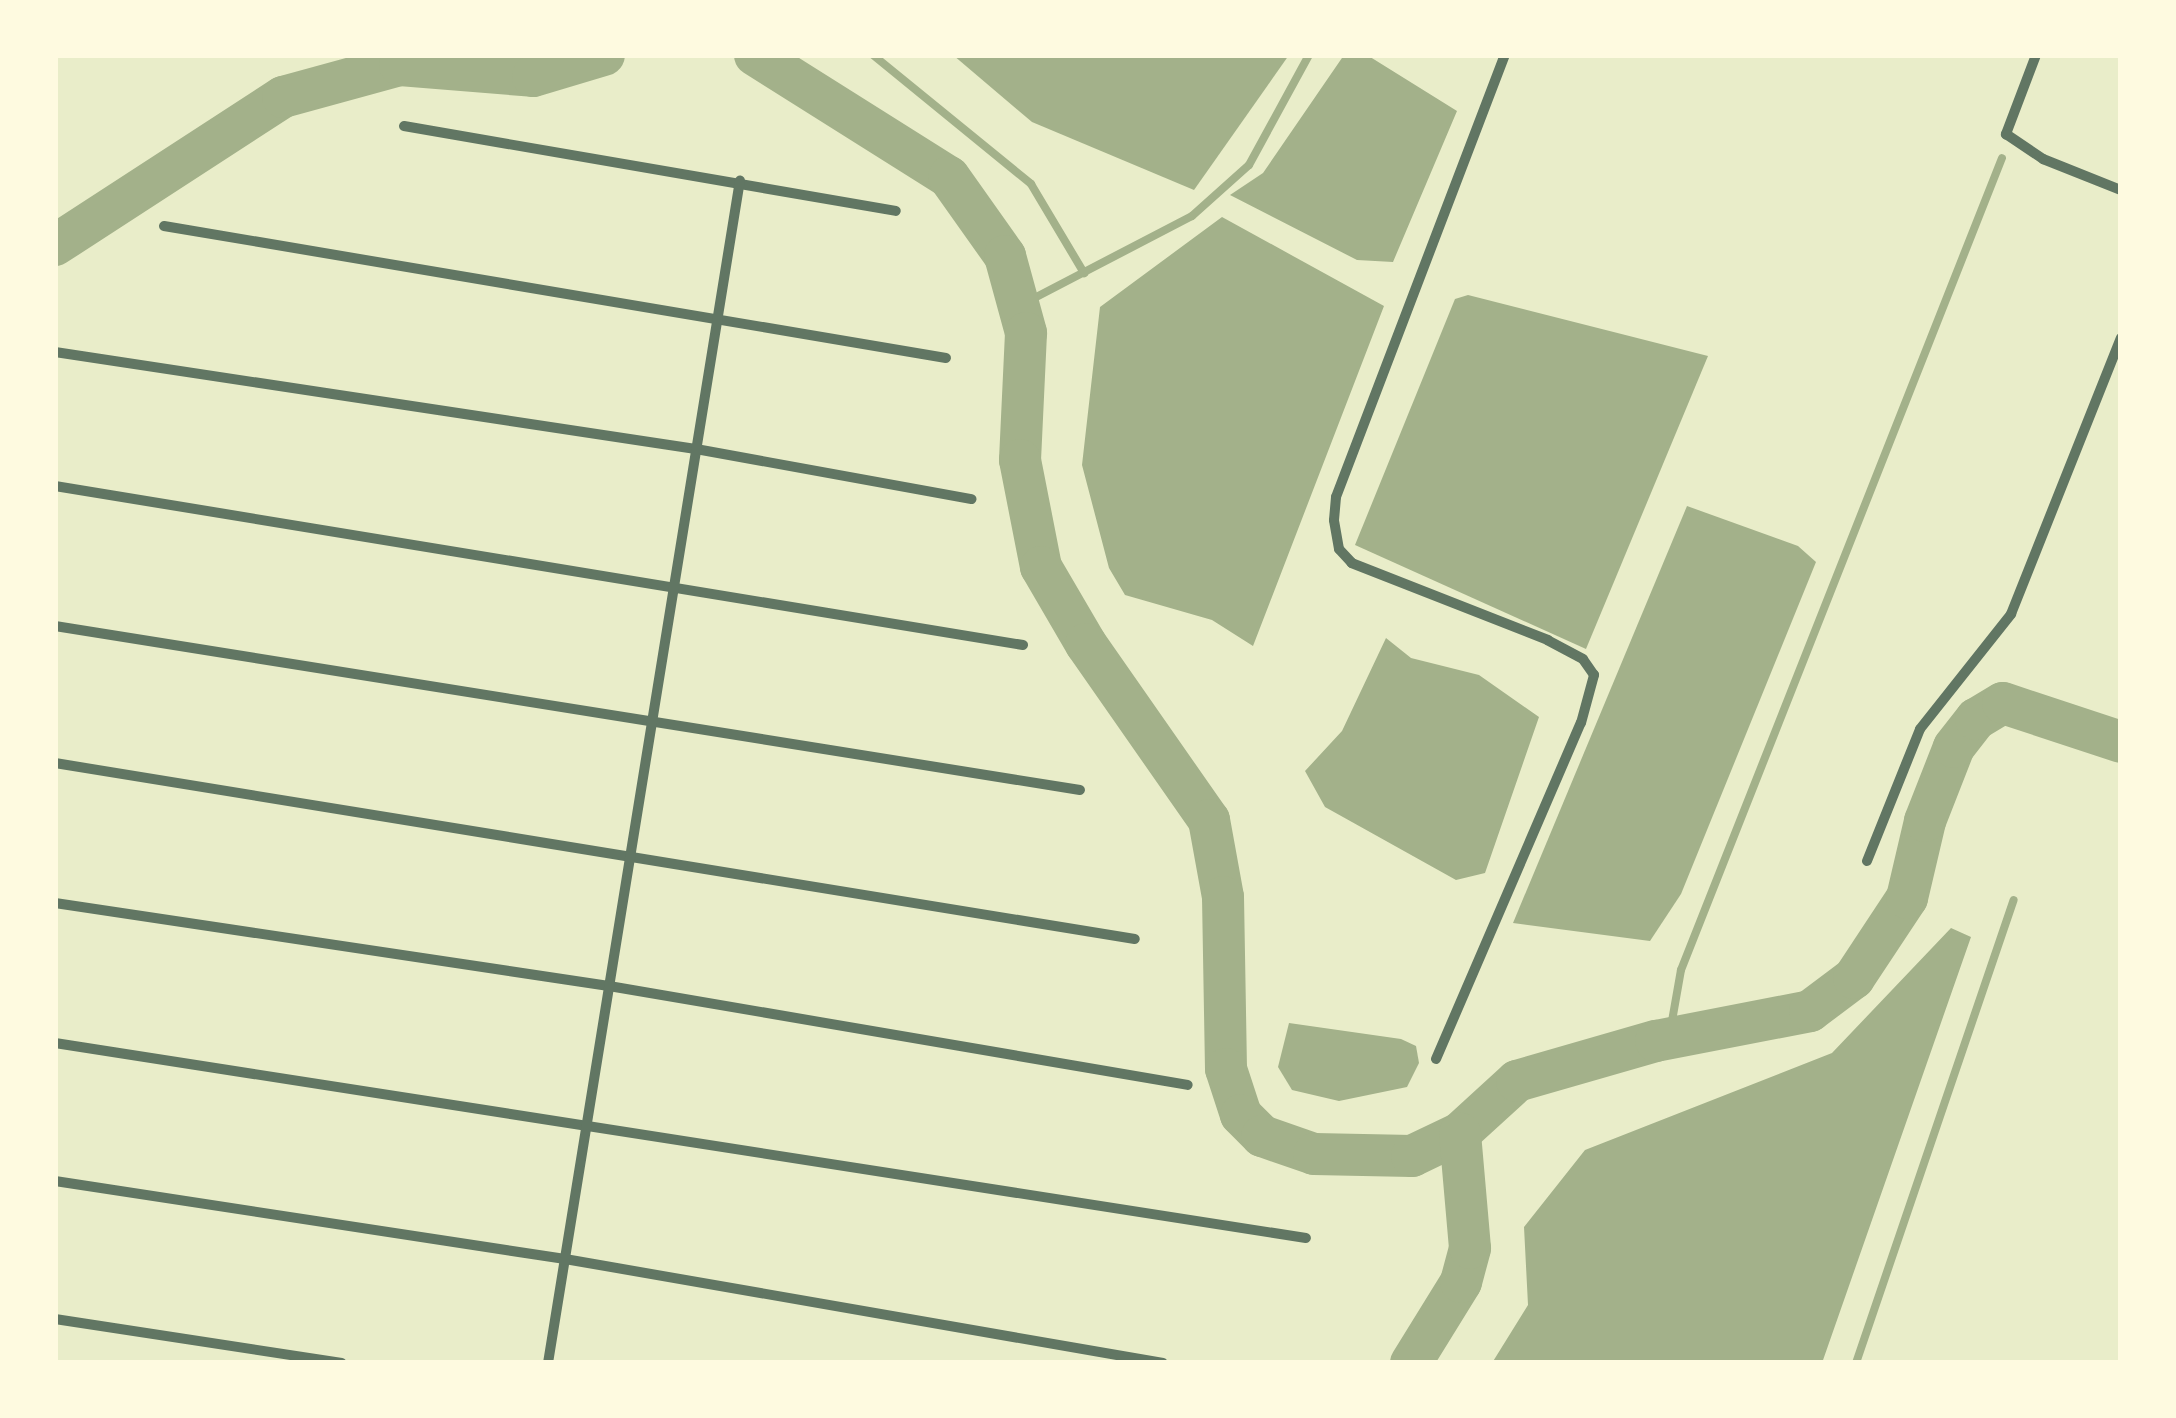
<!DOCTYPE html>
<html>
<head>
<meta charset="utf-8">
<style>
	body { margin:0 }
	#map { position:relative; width:2176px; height:1418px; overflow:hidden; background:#e9edc9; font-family:"Source Serif 4",serif }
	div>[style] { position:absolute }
	.water>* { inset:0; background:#a3b18a }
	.stream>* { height:8px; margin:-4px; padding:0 4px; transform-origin:4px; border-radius:4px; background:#a3b18a }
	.canal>* { height:25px; margin:-12.5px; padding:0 12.5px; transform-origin:12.5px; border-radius:12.5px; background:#a3b18a }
	.river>* { height:42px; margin:-21px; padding:0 21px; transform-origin:21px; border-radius:21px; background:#a3b18a }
	.minor>* { height:10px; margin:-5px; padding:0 5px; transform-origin:5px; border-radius:5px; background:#617663 }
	span { translate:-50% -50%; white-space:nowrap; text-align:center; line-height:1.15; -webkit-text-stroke:9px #fefae0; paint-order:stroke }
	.frame { position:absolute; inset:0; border:58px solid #fefae0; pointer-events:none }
</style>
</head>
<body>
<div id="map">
	<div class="water">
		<i style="clip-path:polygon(953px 55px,1289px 55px,1194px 190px,1032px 122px)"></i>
		<i style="clip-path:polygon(1344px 55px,1367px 55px,1457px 111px,1393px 262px,1357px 260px,1230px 195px,1263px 173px)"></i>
		<i style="clip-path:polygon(1222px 217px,1384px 306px,1253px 646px,1212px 620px,1125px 595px,1109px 568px,1082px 465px,1100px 307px)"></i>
		<i style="clip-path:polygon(1468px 295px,1708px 356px,1586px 649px,1355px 545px,1455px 299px)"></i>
		<i style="clip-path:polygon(1687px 506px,1798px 546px,1816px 562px,1681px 894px,1650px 941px,1513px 923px)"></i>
		<i style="clip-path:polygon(1386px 638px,1411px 658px,1479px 675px,1539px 717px,1485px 873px,1456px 880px,1325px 807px,1305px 771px,1342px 731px)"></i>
		<i style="clip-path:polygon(1951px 928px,1971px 937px,1822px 1363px,1492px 1363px,1528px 1305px,1524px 1227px,1585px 1150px,1832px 1053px)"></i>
		<i style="clip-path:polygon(1289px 1023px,1401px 1039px,1416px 1046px,1419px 1063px,1407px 1087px,1339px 1101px,1292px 1090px,1278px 1067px)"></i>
	</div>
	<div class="stream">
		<i style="left:873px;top:55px;width:204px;rotate:39.2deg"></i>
		<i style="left:1031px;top:184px;width:104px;rotate:59.2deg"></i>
		<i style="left:775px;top:65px;width:11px;rotate:-63deg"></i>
		<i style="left:1019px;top:306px;width:195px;rotate:-27.5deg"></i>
		<i style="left:1192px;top:216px;width:76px;rotate:-41.8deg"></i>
		<i style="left:1249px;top:165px;width:125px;rotate:-61.4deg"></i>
		<i style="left:1669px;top:1038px;width:69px;rotate:-80deg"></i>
		<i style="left:1681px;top:970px;width:873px;rotate:-68.43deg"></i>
		<i style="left:1856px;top:1363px;width:489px;rotate:-71.2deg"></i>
	</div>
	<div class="canal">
		<i style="left:374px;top:72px;width:18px;rotate:-74deg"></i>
	</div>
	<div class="river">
		<i style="left:755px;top:55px;width:229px;rotate:32.2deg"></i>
		<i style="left:949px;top:177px;width:97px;rotate:54.7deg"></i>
		<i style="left:1005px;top:256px;width:80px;rotate:74.7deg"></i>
		<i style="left:1026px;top:333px;width:127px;rotate:92.7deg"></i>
		<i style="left:1020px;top:460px;width:109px;rotate:78.9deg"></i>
		<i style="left:1041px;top:567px;width:89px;rotate:59.7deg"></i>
		<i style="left:1086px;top:644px;width:215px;rotate:55.1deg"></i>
		<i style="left:1209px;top:820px;width:78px;rotate:79.7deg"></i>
		<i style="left:1223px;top:897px;width:172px;rotate:89deg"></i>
		<i style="left:1226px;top:1069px;width:48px;rotate:71.9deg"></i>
		<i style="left:1241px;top:1115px;width:30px;rotate:45deg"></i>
		<i style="left:1262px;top:1136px;width:55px;rotate:19.1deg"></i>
		<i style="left:1314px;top:1154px;width:98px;rotate:1.2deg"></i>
		<i style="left:1412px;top:1156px;width:53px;rotate:-25.6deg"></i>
		<i style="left:1460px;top:1133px;width:77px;rotate:-42.4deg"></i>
		<i style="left:1517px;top:1081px;width:145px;rotate:-16.1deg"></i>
		<i style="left:1656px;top:1041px;width:157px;rotate:-11deg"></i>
		<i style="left:1810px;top:1011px;width:55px;rotate:-36.9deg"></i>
		<i style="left:1854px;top:978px;width:96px;rotate:-56.5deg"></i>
		<i style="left:1907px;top:898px;width:79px;rotate:-76.8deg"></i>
		<i style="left:1925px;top:821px;width:79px;rotate:-68.6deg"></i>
		<i style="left:1954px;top:747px;width:36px;rotate:-52deg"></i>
		<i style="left:1976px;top:719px;width:31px;rotate:-31deg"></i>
		<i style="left:2003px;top:703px;width:124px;rotate:18.3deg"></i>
		<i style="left:55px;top:245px;width:272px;rotate:-33deg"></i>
		<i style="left:283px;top:97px;width:121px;rotate:-15.3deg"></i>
		<i style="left:400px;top:65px;width:133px;rotate:4.7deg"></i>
		<i style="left:533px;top:76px;width:74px;rotate:-16.5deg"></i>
		<i style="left:1411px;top:1363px;width:95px;rotate:-58.3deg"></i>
		<i style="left:1461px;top:1282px;width:35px;rotate:-75deg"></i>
		<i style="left:1470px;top:1248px;width:115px;rotate:-95deg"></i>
	</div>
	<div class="minor">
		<i style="left:2036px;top:55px;width:85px;rotate:110.8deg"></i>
		<i style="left:2006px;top:134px;width:45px;rotate:34deg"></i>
		<i style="left:2043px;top:159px;width:84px;rotate:21.7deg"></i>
		<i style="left:404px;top:126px;width:499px;rotate:9.8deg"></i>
		<i style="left:164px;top:226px;width:793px;rotate:9.58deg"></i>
		<i style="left:55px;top:352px;width:648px;rotate:8.61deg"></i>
		<i style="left:696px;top:449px;width:280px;rotate:10.3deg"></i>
		<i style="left:55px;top:486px;width:981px;rotate:9.33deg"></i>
		<i style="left:55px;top:626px;width:1038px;rotate:9.09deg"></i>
		<i style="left:55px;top:763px;width:1094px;rotate:9.26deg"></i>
		<i style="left:1867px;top:861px;width:142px;rotate:-68.1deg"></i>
		<i style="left:1920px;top:729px;width:147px;rotate:-51.6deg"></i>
		<i style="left:2011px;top:614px;width:297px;rotate:-68.3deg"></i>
		<i style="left:55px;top:903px;width:560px;rotate:8.52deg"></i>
		<i style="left:609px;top:986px;width:587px;rotate:9.7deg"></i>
		<i style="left:55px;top:1043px;width:1266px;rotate:8.86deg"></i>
		<i style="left:1436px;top:1059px;width:366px;rotate:-66.7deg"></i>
		<i style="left:1581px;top:723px;width:50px;rotate:-74.8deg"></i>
		<i style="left:1594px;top:675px;width:19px;rotate:-125deg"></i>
		<i style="left:1583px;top:659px;width:40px;rotate:-152deg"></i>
		<i style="left:1548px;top:640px;width:211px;rotate:-158.6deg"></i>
		<i style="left:1352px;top:563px;width:19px;rotate:-133deg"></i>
		<i style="left:1339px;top:549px;width:29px;rotate:-100deg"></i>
		<i style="left:1334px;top:520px;width:23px;rotate:-85deg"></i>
		<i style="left:1336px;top:497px;width:473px;rotate:-69.1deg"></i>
		<i style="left:55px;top:1181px;width:516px;rotate:8.7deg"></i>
		<i style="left:565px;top:1259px;width:607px;rotate:9.87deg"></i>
		<i style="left:55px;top:1319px;width:290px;rotate:8.7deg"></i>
		<i style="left:548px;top:1363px;width:1198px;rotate:-80.78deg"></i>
	</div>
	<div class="frame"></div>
</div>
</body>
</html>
